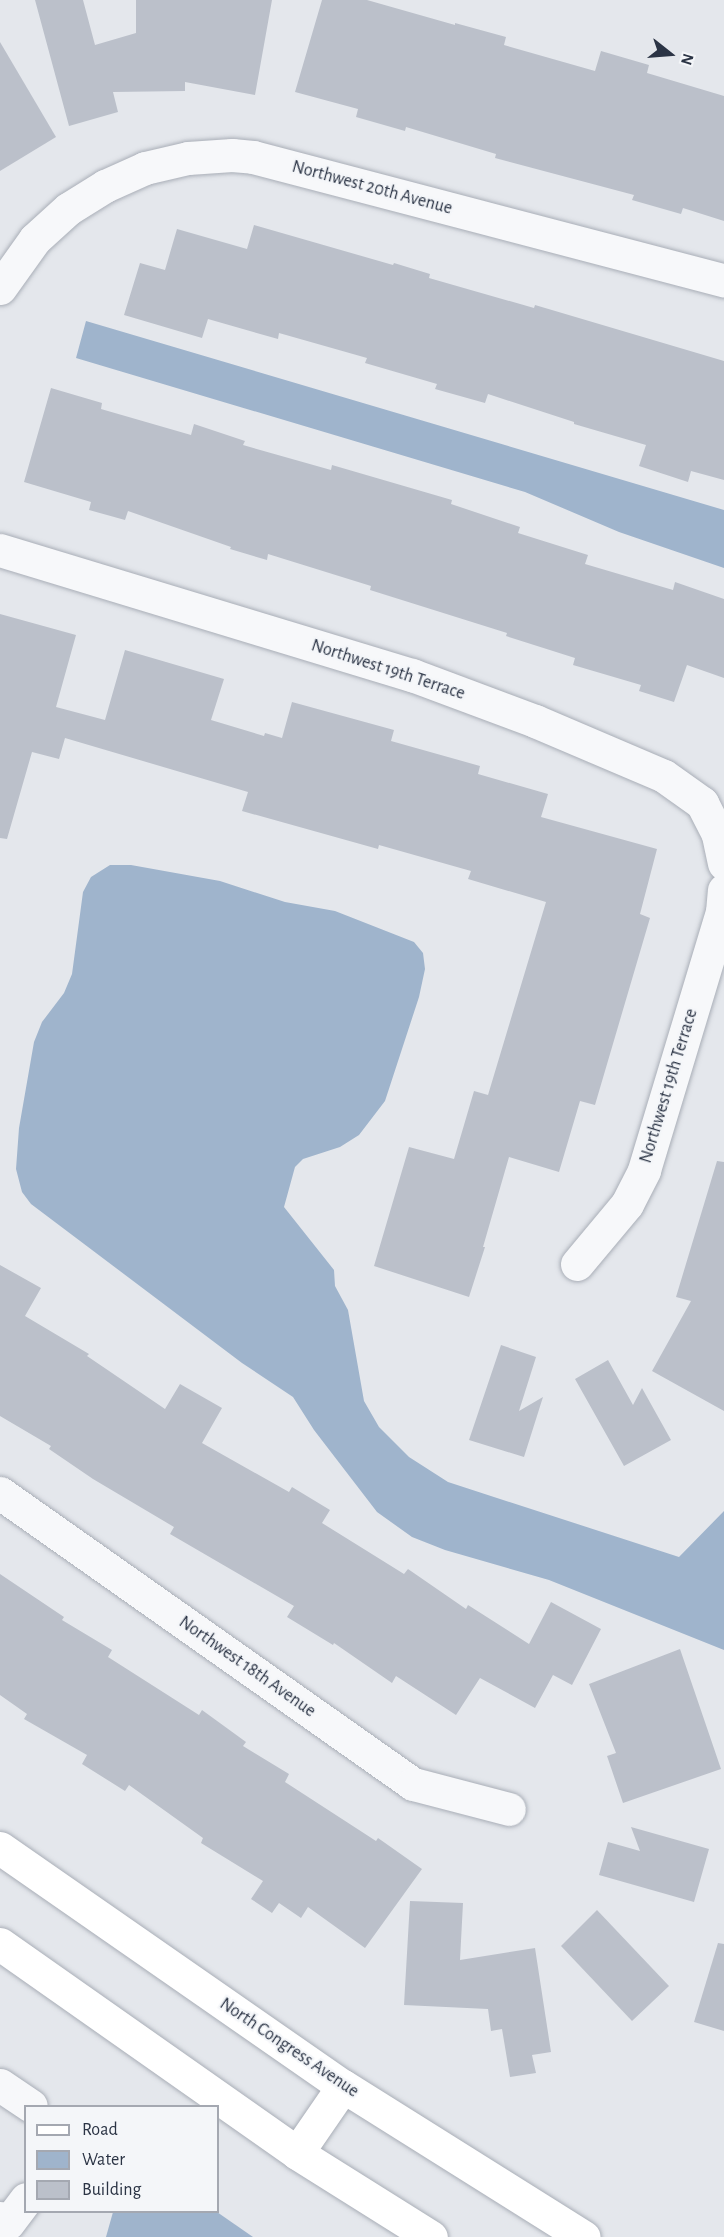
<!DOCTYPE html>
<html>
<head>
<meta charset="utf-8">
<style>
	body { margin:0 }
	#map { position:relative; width:724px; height:2237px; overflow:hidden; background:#e4e7ec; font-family:"Alegreya Sans",sans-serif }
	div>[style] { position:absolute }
	.water>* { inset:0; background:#9fb4cc }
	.building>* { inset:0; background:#bbc0ca }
	.roads { filter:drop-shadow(0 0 2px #a9aeb7) drop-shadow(0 0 2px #a9aeb7) }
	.minor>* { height:33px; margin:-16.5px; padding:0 16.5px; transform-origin:16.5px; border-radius:16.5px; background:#f7f8fa }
	.major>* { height:33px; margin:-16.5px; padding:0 16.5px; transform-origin:16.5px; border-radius:16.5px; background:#fff }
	span { translate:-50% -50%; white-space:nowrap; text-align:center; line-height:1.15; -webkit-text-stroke:4.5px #f4f6f9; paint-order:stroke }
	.street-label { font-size:18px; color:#2b3445 }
	.legend { position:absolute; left:24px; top:2105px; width:195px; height:108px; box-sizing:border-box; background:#f4f6f9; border:2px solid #a4a8b1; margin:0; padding:8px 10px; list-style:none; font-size:18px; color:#2b3445 }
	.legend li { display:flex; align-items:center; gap:12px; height:30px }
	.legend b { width:30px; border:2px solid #a4a8b1 }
	.north { position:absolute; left:640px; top:24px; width:60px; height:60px; -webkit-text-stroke:4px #f4f6f9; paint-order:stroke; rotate:107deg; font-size:16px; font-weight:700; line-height:24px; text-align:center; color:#2b3445 }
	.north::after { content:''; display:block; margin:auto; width:21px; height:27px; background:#2b3445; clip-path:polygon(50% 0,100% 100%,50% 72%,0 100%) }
</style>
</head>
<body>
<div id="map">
	<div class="water">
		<i style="clip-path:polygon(86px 321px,724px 510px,724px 568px,619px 532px,525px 492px,76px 358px)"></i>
		<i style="clip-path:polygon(110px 865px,131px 865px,220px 881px,285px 902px,335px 911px,414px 942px,423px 953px,425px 969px,419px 997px,385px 1101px,359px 1135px,340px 1147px,303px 1159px,295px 1167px,284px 1207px,334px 1270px,335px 1286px,348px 1310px,364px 1401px,379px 1427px,409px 1457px,448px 1482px,679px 1557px,724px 1511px,724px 1650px,549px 1580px,445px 1550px,412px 1537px,377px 1512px,314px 1430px,293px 1397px,242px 1363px,31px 1204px,22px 1192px,16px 1169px,19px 1128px,34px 1042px,42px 1022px,64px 993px,72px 974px,83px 892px,91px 877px)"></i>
		<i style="clip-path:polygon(113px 2212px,217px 2212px,253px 2237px,106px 2237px)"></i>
	</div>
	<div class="building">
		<i style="clip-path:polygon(35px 0,83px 0,95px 45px,136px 33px,136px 0,272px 0,255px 95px,185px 82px,185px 91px,113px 92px,118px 112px,69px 126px)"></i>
		<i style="clip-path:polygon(322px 0,367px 0,455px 25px,455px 23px,506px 37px,504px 45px,595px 71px,601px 51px,649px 65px,647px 73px,724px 96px,724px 221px,683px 208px,681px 214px,632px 200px,634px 195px,495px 158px,496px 154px,406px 127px,405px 131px,356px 117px,358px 109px,295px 92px)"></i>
		<i style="clip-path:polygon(0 42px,56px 137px,0 171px)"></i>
		<i style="clip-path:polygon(254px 225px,393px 265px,394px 263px,430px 274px,429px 278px,534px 308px,535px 305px,724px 361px,724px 480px,691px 471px,688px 482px,639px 466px,646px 445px,574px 424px,574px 422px,488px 394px,485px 403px,435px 389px,437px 384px,365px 363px,367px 358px,279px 333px,278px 339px,208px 319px,202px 338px,124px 315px,140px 263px,165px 270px,177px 229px,247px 249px)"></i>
		<i style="clip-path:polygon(51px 388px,102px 403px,101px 409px,191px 435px,194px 424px,245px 441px,243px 445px,331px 470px,332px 465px,452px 500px,451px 504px,520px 527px,518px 533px,588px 555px,585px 564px,673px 590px,675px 582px,724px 599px,724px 678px,687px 665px,674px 702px,639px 691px,641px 685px,573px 665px,575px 658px,506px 636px,507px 633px,370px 590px,371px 586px,268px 554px,267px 560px,230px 549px,231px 547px,128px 511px,125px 520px,89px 510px,91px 502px,24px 482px)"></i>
		<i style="clip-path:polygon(0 614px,76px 635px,56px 707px,105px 720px,125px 650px,224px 679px,211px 720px,264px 736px,265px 733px,282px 738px,292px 702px,394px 730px,391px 741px,480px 766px,478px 774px,548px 794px,541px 817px,657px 849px,640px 914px,650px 918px,595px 1105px,580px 1101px,559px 1172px,509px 1157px,483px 1247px,485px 1247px,469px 1297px,374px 1266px,409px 1147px,454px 1159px,474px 1091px,488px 1095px,546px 902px,468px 879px,471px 871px,379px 845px,378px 849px,242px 811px,248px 792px,65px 738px,59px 759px,32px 752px,7px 839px,0 838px)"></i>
		<i style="clip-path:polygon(717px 1161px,724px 1162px,724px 1411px,652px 1371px,691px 1301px,676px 1297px)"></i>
		<i style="clip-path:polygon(0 1265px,41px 1288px,25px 1316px,89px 1354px,87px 1356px,165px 1409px,180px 1384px,222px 1408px,202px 1443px,289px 1492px,292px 1487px,330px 1510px,322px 1523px,404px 1574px,408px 1569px,466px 1609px,468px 1605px,529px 1644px,551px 1602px,601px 1629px,572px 1685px,553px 1675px,535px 1708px,480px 1678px,456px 1715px,396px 1676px,392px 1683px,334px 1643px,333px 1645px,287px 1617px,294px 1606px,170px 1534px,174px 1527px,93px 1479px,49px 1449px,51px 1446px,0 1416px)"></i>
		<i style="clip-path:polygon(501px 1345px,536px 1357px,519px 1411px,543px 1397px,524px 1457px,469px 1440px)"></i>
		<i style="clip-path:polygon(608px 1360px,633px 1405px,642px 1388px,671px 1440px,624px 1466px,575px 1379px)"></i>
		<i style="clip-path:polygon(0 1574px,64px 1617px,62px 1620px,112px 1650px,108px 1657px,199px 1715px,202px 1710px,246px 1742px,243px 1746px,289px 1774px,285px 1782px,376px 1841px,378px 1838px,422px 1869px,365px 1948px,308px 1907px,301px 1918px,279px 1903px,272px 1913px,251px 1899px,263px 1881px,201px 1843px,203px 1838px,129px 1785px,125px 1791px,82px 1764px,87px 1755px,24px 1719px,27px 1714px,0 1695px)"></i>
		<i style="clip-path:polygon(680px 1649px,721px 1769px,623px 1803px,607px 1756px,616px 1753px,589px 1684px)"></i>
		<i style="clip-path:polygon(631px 1827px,709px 1849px,694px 1902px,599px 1875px,608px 1842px,640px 1851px)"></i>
		<i style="clip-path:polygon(410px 1901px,463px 1903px,460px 1960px,535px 1948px,551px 2052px,532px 2055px,536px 2073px,510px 2077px,502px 2029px,491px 2031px,488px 2009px,404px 2005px)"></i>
		<i style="clip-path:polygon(597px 1910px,669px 1986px,632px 2021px,561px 1946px)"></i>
		<i style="clip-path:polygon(718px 1943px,724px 1944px,724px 2031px,694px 2022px)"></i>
	</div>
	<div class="roads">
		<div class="minor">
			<i style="left:0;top:288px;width:60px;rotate:-54.5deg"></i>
			<i style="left:35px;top:239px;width:45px;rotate:-42.3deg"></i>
			<i style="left:68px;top:209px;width:44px;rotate:-31.9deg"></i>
			<i style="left:105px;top:186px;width:44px;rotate:-24.2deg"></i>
			<i style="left:145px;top:168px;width:44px;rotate:-13.1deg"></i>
			<i style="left:188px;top:158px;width:44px;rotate:-3.9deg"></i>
			<i style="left:232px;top:155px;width:21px;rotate:5deg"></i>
			<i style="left:253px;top:157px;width:487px;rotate:14.7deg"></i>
			<i style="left:0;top:550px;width:431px;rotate:16.9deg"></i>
			<i style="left:412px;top:675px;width:131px;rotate:20.5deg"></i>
			<i style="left:535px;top:721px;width:140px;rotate:23.1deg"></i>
			<i style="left:664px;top:776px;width:47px;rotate:35.4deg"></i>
			<i style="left:702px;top:803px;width:36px;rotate:63deg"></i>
			<i style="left:718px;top:835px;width:29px;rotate:78deg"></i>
			<i style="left:577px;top:1264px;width:78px;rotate:-50.2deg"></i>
			<i style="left:627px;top:1204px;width:38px;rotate:-63deg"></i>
			<i style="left:644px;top:1170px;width:270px;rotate:-73.2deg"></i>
			<i style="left:722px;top:912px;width:22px;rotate:-85deg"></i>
			<i style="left:0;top:1493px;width:505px;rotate:35.17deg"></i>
			<i style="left:413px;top:1784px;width:99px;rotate:14.6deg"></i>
			<i style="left:0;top:2085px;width:37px;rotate:34deg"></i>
			<i style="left:0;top:2218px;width:9px;rotate:32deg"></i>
			<i style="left:8px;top:2223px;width:30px;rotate:-53deg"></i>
		</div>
		<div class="major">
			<i style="left:0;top:1848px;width:417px;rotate:34.8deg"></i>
			<i style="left:343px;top:2086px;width:284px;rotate:32.1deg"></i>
			<i style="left:0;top:1944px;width:363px;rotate:35.1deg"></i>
			<i style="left:297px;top:2153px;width:158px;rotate:32.1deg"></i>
			<i style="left:297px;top:2153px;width:81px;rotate:-55.5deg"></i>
		</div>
	</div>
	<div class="street-label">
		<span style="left:372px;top:188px;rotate:15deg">Northwest 20th Avenue</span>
		<span style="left:388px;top:670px;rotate:18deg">Northwest 19th Terrace</span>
		<span style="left:669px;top:1086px;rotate:-73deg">Northwest 19th Terrace</span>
		<span style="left:247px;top:1667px;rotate:35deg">Northwest 18th Avenue</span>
		<span style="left:289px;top:2048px;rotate:34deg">North Congress Avenue</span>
	</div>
	<ul class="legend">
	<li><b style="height:8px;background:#fff"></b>Road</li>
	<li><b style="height:16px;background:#9fb4cc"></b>Water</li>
	<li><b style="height:16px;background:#bbc0ca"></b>Building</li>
	</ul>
	<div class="north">N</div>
</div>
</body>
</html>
